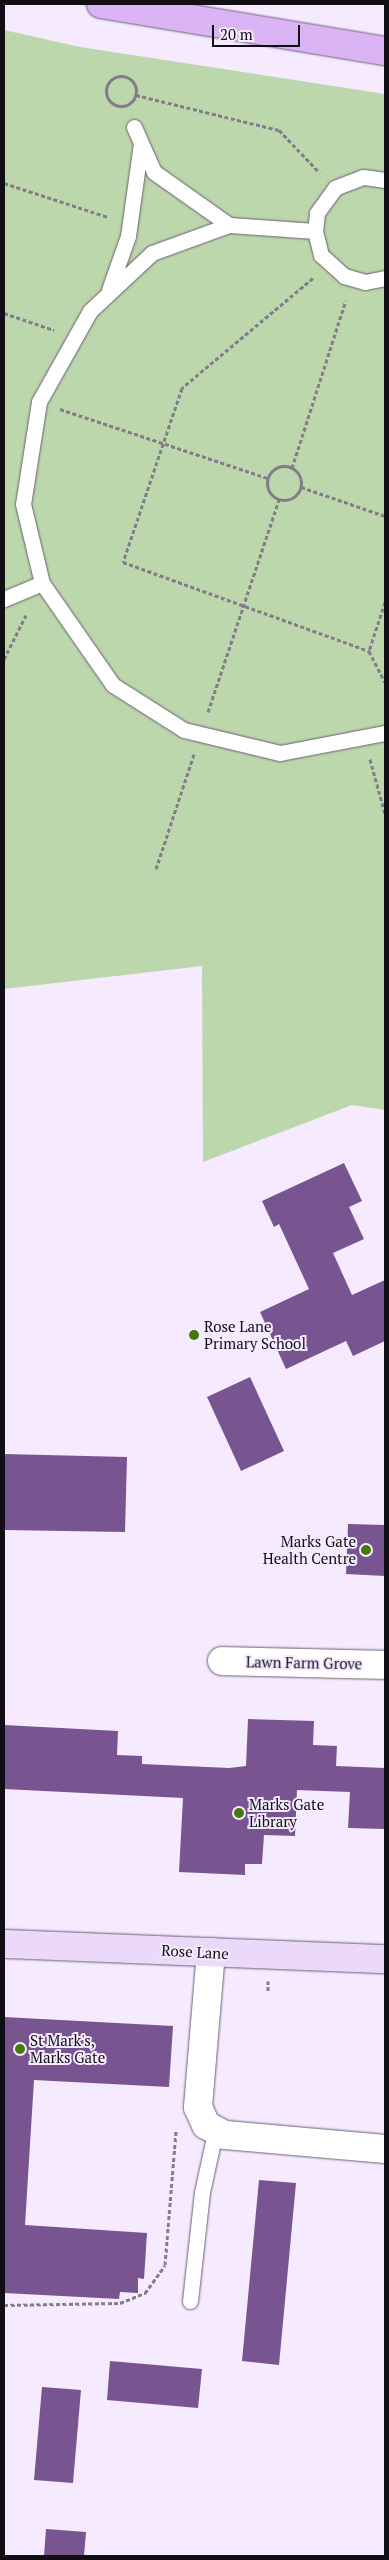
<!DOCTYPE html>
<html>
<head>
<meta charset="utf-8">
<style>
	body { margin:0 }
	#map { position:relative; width:389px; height:2560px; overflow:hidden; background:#f5eaff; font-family:"PT Serif",serif }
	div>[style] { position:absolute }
	.green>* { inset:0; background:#bcd7ac }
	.building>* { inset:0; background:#785591 }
	.path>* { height:3px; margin-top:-1.5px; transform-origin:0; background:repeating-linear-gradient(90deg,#847c8a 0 4px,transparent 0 6.5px) }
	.path>.ring { margin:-1.5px; padding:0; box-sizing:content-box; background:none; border:3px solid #847c8a; border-radius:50% }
	.roads { filter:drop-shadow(0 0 1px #6a6072) drop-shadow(0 0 1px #6a6072) }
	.lane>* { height:15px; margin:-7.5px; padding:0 7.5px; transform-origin:7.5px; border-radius:7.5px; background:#fff }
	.street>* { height:28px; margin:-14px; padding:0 14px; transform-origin:14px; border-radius:14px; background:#fff }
	.secondary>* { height:28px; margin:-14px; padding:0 14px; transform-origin:14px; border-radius:14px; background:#ecd9fa }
	.primary>* { height:28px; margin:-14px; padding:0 14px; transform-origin:14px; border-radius:14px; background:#dab3f5 }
	.dots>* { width:14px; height:14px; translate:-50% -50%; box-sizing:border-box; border:2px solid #f5eaff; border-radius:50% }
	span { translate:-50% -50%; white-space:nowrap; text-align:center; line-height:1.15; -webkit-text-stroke:4px #f5eaff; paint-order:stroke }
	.poi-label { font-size:15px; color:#120e15 }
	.left { translate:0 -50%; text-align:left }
	.right { translate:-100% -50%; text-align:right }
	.street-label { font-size:15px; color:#120e15 }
	.frame { position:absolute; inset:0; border:5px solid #120e15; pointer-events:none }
	.scale { position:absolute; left:212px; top:25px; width:88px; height:22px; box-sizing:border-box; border:2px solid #120e15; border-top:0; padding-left:6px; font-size:15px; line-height:18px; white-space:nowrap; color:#120e15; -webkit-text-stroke:4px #f5eaff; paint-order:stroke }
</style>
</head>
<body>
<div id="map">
	<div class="green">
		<i style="clip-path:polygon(4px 30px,80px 47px,385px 94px,385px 1110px,352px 1105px,203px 1162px,202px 966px,4px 989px)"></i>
	</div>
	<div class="building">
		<i style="clip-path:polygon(344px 1163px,362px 1201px,349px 1207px,364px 1239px,333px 1253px,352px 1295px,385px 1280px,385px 1341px,353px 1356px,346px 1341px,286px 1369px,260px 1312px,309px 1289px,279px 1224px,274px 1227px,262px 1201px)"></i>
		<i style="clip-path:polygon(250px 1377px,284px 1451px,241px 1471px,207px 1397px)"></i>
		<i style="clip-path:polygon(4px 1454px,127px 1457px,125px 1532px,4px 1530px)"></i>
		<i style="clip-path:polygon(348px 1524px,385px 1525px,385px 1576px,346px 1574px)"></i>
		<i style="clip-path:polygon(248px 1719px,314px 1721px,313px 1745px,337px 1746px,336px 1766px,385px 1768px,385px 1829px,348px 1828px,350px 1792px,297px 1790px,295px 1836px,264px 1835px,262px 1864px,245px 1864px,245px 1875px,179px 1872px,183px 1798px,4px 1789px,4px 1725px,118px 1731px,117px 1755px,142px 1756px,142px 1764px,229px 1768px,246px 1766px)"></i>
		<i style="clip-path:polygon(4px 2017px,173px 2026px,169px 2087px,34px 2080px,25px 2225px,147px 2233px,144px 2279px,138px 2278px,138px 2293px,120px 2292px,119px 2299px,4px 2293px)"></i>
		<i style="clip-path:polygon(259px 2180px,296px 2183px,279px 2365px,242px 2361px)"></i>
		<i style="clip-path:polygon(110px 2361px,202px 2369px,198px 2408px,107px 2400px)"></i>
		<i style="clip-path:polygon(42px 2387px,81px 2390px,73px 2483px,34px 2480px)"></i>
		<i style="clip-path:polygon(46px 2529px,86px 2532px,84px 2556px,44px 2556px)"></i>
	</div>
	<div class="path">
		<i class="ring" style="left:106px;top:76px;width:27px;height:27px"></i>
		<i style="left:136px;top:95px;width:147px;rotate:13.8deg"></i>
		<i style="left:279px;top:130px;width:59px;rotate:46.4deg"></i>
		<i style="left:4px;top:183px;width:109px;rotate:18.1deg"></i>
		<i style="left:313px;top:278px;width:171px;rotate:140deg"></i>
		<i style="left:182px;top:388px;width:184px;rotate:108.7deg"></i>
		<i style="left:123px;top:562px;width:262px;rotate:19.9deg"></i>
		<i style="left:4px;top:313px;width:53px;rotate:18.8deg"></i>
		<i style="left:60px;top:409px;width:219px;rotate:18.4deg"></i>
		<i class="ring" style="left:267px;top:466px;width:31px;height:31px"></i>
		<i style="left:292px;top:468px;width:176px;rotate:-72.2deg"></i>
		<i style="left:301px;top:487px;width:89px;rotate:19deg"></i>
		<i style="left:385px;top:602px;width:52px;rotate:108.1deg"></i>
		<i style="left:369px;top:651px;width:35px;rotate:63deg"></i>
		<i style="left:4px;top:659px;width:49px;rotate:-63.4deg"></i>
		<i style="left:208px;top:712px;width:224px;rotate:-71.5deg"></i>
		<i style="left:370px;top:759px;width:57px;rotate:74.7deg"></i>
		<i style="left:156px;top:869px;width:121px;rotate:-71.7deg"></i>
		<i style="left:268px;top:1991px;width:10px;rotate:-90deg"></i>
		<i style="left:4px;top:2305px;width:116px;rotate:-1deg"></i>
		<i style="left:120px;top:2303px;width:27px;rotate:-22deg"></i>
		<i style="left:145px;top:2293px;width:34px;rotate:-54deg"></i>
		<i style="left:165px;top:2265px;width:134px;rotate:-85.3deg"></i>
	</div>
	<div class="roads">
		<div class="lane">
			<i style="left:134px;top:127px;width:49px;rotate:66deg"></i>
			<i style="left:154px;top:172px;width:92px;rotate:35.2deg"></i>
			<i style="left:385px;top:180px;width:22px;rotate:-172deg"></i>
			<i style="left:363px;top:177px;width:30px;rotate:159deg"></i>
			<i style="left:335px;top:188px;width:31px;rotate:126deg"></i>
			<i style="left:317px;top:213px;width:18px;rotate:96deg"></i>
			<i style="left:315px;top:231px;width:25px;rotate:76deg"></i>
			<i style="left:321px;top:255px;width:31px;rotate:42deg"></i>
			<i style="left:344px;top:276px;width:22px;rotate:16deg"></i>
			<i style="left:365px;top:282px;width:20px;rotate:-11deg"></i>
			<i style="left:315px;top:231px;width:86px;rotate:-176deg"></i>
			<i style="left:229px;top:225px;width:82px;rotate:160deg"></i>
			<i style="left:152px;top:253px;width:85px;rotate:136.9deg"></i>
			<i style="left:90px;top:311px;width:104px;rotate:119.3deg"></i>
			<i style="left:39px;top:402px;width:103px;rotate:98.9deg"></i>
			<i style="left:23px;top:504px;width:81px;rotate:76.5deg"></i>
			<i style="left:42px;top:583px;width:124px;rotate:55.2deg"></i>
			<i style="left:113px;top:685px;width:84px;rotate:32.4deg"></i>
			<i style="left:184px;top:730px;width:99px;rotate:13.5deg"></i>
			<i style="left:280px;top:753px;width:107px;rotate:-10.8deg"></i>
			<i style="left:109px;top:290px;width:57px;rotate:-70.6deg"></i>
			<i style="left:128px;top:236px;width:93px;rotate:-82deg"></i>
			<i style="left:4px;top:599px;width:41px;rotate:-22.8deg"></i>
			<i style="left:190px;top:2301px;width:110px;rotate:-83.7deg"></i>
			<i style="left:202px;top:2192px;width:60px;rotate:-77.6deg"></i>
		</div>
		<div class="street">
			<i style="left:222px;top:1661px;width:163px;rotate:1.4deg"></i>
			<i style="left:211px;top:1952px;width:156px;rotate:94.8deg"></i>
			<i style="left:198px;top:2107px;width:20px;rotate:66deg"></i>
			<i style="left:206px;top:2125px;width:21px;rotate:28deg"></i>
			<i style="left:225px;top:2135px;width:161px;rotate:5deg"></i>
		</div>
		<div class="secondary">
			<i style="left:4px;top:1944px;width:381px;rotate:2.3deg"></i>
		</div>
		<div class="primary">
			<i style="left:101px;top:4px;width:288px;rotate:9.4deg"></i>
		</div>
	</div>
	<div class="dots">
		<i style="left:194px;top:1335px;background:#437909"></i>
		<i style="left:366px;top:1550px;background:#437909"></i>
		<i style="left:239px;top:1813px;background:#437909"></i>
		<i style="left:20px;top:2049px;background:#437909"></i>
	</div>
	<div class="poi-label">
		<span class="left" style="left:204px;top:1335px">Rose Lane<br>Primary School</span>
		<span class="right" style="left:356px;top:1550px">Marks Gate<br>Health Centre</span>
		<span class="left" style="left:249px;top:1813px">Marks Gate<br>Library</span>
		<span class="left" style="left:30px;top:2049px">St Mark's,<br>Marks Gate</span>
	</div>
	<div class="street-label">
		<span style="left:304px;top:1663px;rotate:1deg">Lawn Farm Grove</span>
		<span style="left:195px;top:1952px;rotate:3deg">Rose Lane</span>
	</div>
	<div class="frame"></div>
	<div class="scale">20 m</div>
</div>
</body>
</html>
